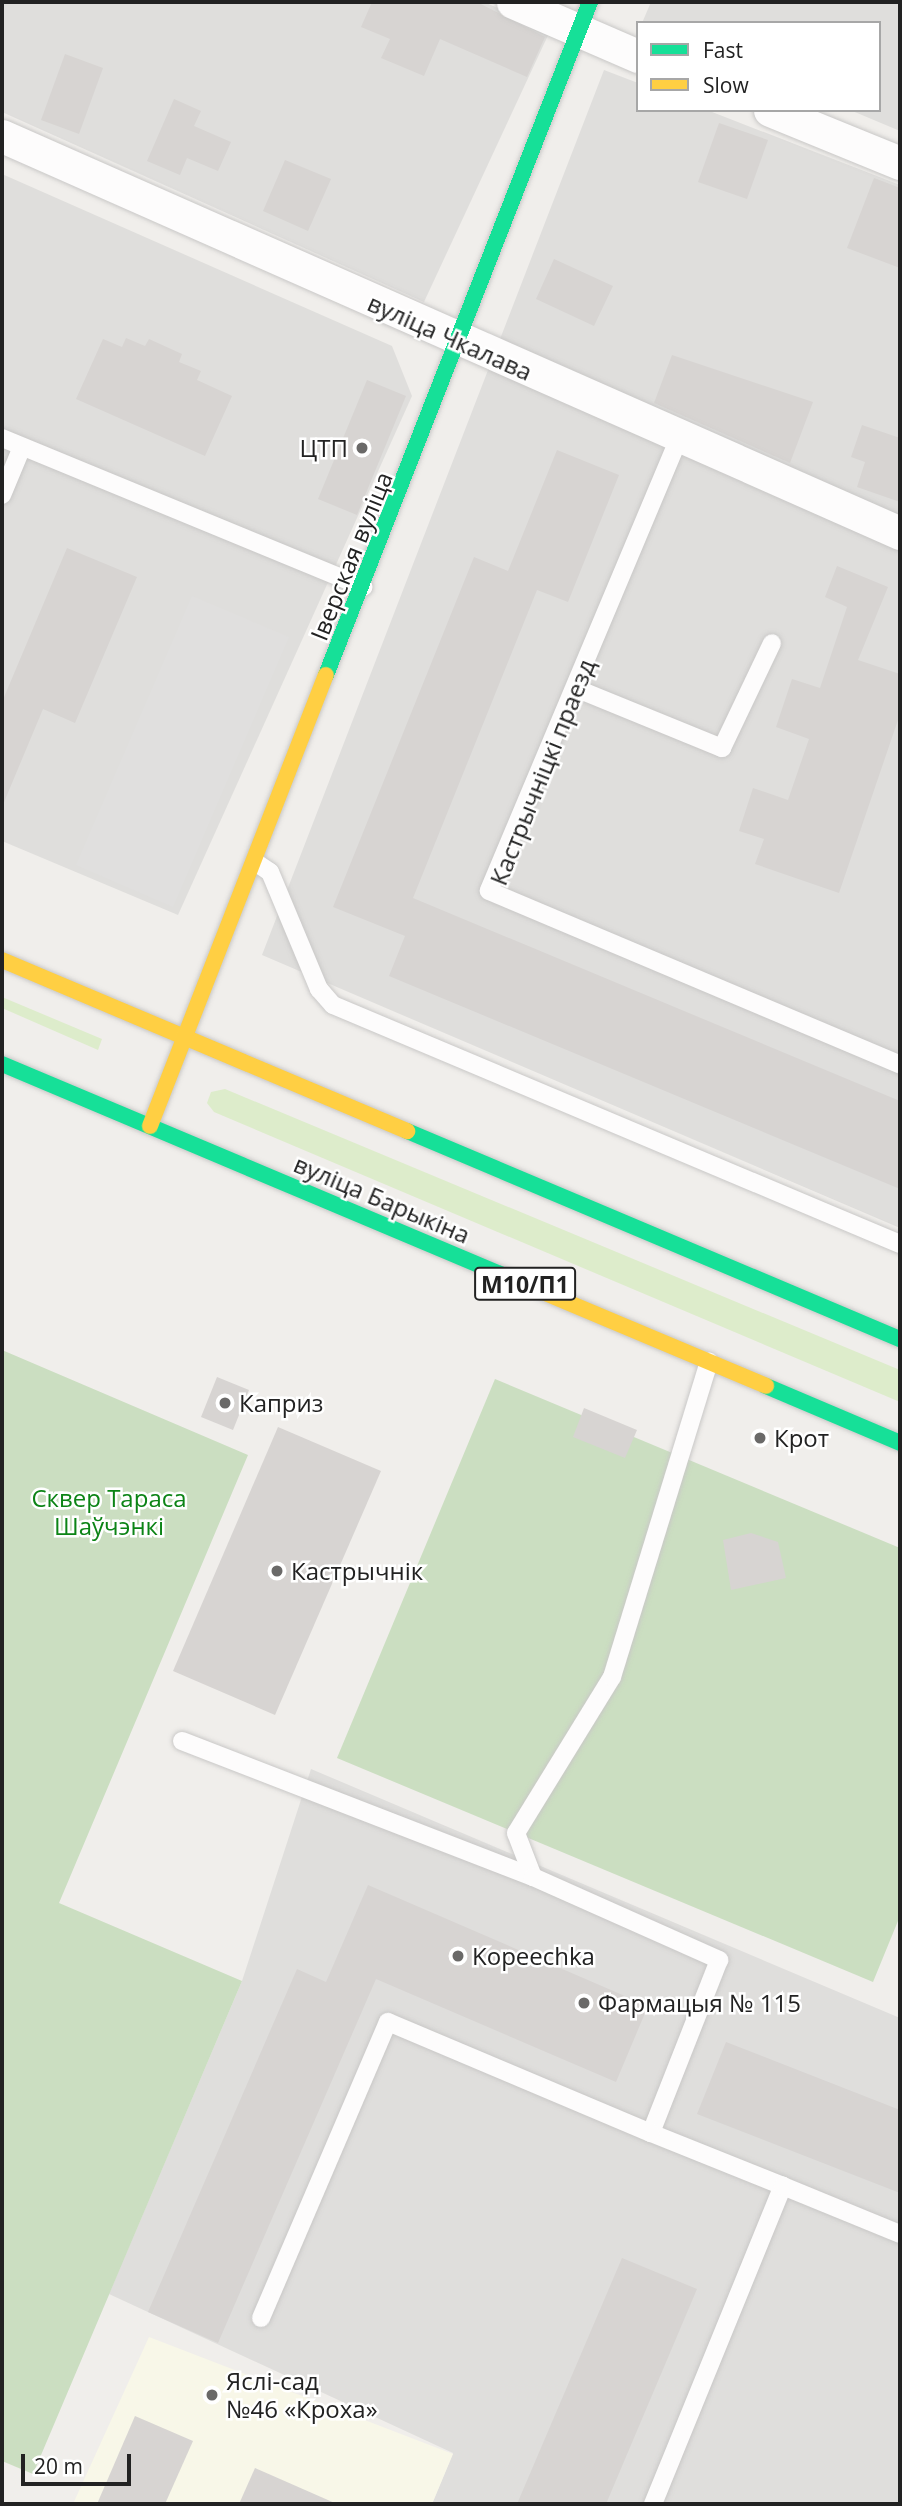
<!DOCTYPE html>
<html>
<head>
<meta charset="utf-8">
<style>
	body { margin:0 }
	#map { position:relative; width:902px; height:2506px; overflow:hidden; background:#f0eeeb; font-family:"Open Sans",sans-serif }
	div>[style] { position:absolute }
	.residential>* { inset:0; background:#dfdedc }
	.education>* { inset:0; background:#f8f7e8 }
	.grass>* { inset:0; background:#ddeccb }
	.forest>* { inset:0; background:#cbdec1 }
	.parking>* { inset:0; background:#e0dfde }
	.building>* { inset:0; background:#d7d4d2 }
	.roads { filter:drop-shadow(0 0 2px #c9c8c7) drop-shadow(0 0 2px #c9c8c7) }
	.lane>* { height:18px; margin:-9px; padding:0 9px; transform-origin:9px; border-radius:9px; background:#fdfcfc }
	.street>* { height:33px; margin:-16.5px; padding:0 16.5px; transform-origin:16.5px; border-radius:16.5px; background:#fdfcfc }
	.fast>* { height:16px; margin:-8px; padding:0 8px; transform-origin:8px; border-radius:8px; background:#16e098 }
	.slow>* { height:16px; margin:-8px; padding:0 8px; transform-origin:8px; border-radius:8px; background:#ffcf43 }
	.dots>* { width:19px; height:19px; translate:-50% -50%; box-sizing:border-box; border:4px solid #fff; border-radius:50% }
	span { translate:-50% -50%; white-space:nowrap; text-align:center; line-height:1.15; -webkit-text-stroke:5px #fff; paint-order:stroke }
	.shield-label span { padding:2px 5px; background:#fff; border:2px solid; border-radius:5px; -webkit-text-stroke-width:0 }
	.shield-label { font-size:23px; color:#222; font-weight:700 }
	.street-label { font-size:24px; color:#222 }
	.poi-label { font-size:24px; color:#222 }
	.right { translate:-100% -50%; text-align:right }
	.left { translate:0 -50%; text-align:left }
	.park-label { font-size:24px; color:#0c8416 }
	.frame { position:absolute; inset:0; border:4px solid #222; pointer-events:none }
	.legend { position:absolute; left:636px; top:21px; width:245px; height:91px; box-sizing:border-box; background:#fff; border:2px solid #a7a7a7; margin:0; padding:9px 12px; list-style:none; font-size:21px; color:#222 }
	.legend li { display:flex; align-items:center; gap:14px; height:35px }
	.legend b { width:35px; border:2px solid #a7a7a7 }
	.scale { position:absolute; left:21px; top:2454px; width:110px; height:32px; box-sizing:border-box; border:4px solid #222; border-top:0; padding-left:9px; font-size:21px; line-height:24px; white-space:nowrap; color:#222; -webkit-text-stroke:5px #fff; paint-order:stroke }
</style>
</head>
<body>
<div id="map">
	<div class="residential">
		<i style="clip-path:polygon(2px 2px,484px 2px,550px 31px,424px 302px,2px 112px)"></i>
		<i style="clip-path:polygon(651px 2px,900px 2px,900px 131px,850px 110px,879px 110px,879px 23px,642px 23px)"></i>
		<i style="clip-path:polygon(604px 70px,638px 83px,638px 110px,707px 110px,900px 185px,900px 1228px,262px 955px)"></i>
		<i style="clip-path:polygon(2px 174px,392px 346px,412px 396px,178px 915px,2px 841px)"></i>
		<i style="clip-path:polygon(311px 1769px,900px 2018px,900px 2504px,432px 2504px,453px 2453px,109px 2294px,242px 1981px)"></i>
	</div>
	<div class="education">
		<i style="clip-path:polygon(149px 2337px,453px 2454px,432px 2504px,73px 2504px)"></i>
	</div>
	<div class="grass">
		<i style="clip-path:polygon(2px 997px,102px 1039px,98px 1050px,2px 1008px)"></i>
		<i style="clip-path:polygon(225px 1089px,900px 1370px,900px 1402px,214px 1112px,207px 1103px,211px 1092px)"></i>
	</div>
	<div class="forest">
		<i style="clip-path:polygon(2px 1350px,248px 1455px,59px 1903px,242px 1981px,33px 2474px,2px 2461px)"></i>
		<i style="clip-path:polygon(495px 1379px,900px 1548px,900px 1916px,873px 1982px,337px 1758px)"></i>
	</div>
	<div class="parking">
		<i style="clip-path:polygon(192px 596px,289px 637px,173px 907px,76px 865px)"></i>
	</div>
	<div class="building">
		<i style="clip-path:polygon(372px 2px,477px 2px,545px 37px,527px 77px,440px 39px,424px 76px,381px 58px,390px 39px,361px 27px)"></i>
		<i style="clip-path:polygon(65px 54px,103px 68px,79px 134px,41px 120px)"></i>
		<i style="clip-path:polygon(174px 99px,201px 111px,194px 126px,231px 142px,218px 171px,187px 158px,180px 175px,147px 161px)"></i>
		<i style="clip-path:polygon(719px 123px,768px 140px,747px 199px,698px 182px)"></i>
		<i style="clip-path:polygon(285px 160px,331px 179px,308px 231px,263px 211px)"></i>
		<i style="clip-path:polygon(874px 178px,900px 188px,900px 268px,847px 248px)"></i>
		<i style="clip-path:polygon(554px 259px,613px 286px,594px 326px,536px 299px)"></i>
		<i style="clip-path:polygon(126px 338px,145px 346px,149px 339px,182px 354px,179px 362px,201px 371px,197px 380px,232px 396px,205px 456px,76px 399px,103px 339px,122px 347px)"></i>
		<i style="clip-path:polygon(672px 355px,813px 402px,790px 463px,654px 403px)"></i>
		<i style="clip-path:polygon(367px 380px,406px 396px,357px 515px,318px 499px)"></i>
		<i style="clip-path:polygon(862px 425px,900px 438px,900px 502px,857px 487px,865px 462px,851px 457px)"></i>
		<i style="clip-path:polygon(557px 450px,619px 475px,568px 602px,537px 590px,413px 898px,900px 1101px,900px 1189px,389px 976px,405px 936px,333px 907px,474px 557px,508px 571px)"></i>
		<i style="clip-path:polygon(67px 548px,137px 577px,75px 723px,43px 709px,2px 807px,2px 702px)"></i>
		<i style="clip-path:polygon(837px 566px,888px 587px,858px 660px,900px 674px,900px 714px,839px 893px,755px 864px,764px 839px,739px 831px,753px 788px,788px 800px,809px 739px,776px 727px,792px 679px,820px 688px,847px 607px,825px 597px)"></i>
		<i style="clip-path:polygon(217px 1377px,249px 1390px,233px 1430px,201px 1417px)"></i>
		<i style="clip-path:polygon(584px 1408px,637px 1430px,625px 1458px,573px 1437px)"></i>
		<i style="clip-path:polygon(278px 1427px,381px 1471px,275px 1715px,173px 1671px)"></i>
		<i style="clip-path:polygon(751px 1533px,778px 1542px,786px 1578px,731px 1590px,723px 1540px)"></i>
		<i style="clip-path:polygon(368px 1885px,648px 2006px,616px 2082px,376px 1979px,218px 2343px,148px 2312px,297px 1969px,326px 1982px)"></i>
		<i style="clip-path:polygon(726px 2042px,900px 2110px,900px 2193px,697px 2114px)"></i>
		<i style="clip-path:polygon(622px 2258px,697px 2289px,606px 2504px,517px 2504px)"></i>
		<i style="clip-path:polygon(135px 2416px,193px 2441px,165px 2504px,97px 2504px)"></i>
		<i style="clip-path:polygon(255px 2468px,337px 2504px,239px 2504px)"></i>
	</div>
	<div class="roads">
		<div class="lane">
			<i style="left:2px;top:438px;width:391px;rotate:22.4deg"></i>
			<i style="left:679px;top:438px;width:491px;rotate:112.8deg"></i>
			<i style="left:489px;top:891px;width:446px;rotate:22.9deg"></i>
			<i style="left:2px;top:495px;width:52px;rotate:-67.4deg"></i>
			<i style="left:575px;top:688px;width:159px;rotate:22.2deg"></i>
			<i style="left:722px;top:748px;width:116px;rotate:-64.5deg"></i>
			<i style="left:255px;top:862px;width:18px;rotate:34deg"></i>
			<i style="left:270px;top:872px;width:127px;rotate:67.3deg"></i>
			<i style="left:319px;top:989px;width:21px;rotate:49deg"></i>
			<i style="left:333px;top:1005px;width:615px;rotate:22.86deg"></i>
			<i style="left:182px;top:1741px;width:376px;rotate:21.2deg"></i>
			<i style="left:533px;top:1877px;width:47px;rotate:-111.1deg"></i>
			<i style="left:516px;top:1833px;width:183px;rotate:-58.4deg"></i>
			<i style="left:612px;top:1677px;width:330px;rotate:-72.9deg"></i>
			<i style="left:533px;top:1877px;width:204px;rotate:24deg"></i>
			<i style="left:719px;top:1960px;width:186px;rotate:111.5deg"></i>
			<i style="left:651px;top:2133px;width:142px;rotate:21.9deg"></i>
			<i style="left:261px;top:2318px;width:322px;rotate:-66.8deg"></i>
			<i style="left:388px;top:2022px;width:285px;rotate:22.9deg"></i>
			<i style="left:653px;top:2504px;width:344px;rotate:-67.8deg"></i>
			<i style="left:783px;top:2186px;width:126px;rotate:22.3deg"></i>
		</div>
		<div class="street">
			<i style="left:513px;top:2px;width:136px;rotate:23.4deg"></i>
			<i style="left:770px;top:110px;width:140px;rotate:22.2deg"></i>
			<i style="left:2px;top:136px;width:982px;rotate:23.85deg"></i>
		</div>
		<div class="fast">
			<i style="left:326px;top:675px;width:723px;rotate:-68.58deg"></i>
			<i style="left:2px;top:1064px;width:574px;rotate:22.86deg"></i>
			<i style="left:407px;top:1131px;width:535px;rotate:22.88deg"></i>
			<i style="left:766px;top:1386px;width:146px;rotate:23deg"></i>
		</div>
		<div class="slow">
			<i style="left:2px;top:960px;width:440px;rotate:22.9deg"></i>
			<i style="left:150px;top:1126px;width:484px;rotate:-68.7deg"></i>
			<i style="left:531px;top:1287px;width:255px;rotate:22.8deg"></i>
		</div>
	</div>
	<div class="dots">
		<i style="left:362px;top:448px;background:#6a6968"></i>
		<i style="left:225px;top:1403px;background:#6a6968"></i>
		<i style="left:760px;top:1438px;background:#6a6968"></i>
		<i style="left:277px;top:1571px;background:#6a6968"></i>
		<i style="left:458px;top:1956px;background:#6a6968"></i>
		<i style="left:584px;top:2003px;background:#6a6968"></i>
		<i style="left:212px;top:2395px;background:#6a6968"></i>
	</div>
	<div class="shield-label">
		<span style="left:525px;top:1284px">М10/П1</span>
	</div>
	<div class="street-label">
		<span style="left:450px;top:337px;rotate:24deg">вуліца Чкалава</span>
		<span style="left:351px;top:556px;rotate:-68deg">Іверская вуліца</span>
		<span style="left:542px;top:772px;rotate:-68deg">Кастрычніцкі праезд</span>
		<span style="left:382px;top:1199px;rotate:23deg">вуліца Барыкіна</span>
	</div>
	<div class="poi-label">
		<span class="right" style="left:348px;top:448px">ЦТП</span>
		<span class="left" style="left:239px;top:1403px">Каприз</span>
		<span class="left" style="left:774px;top:1438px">Крот</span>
		<span class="left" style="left:291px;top:1571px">Кастрычнік</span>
		<span class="left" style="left:472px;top:1956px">Kopeechka</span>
		<span class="left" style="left:598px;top:2003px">Фармацыя № 115</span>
		<span class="left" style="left:226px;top:2395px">Яслі-сад<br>№46 «Кроха»</span>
	</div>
	<div class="park-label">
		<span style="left:109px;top:1512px">Сквер Тараса<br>Шаўчэнкі</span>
	</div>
	<div class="frame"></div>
	<ul class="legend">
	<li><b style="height:9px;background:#16e098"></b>Fast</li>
	<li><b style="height:9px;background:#ffcf43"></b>Slow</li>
	</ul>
	<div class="scale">20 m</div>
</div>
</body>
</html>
